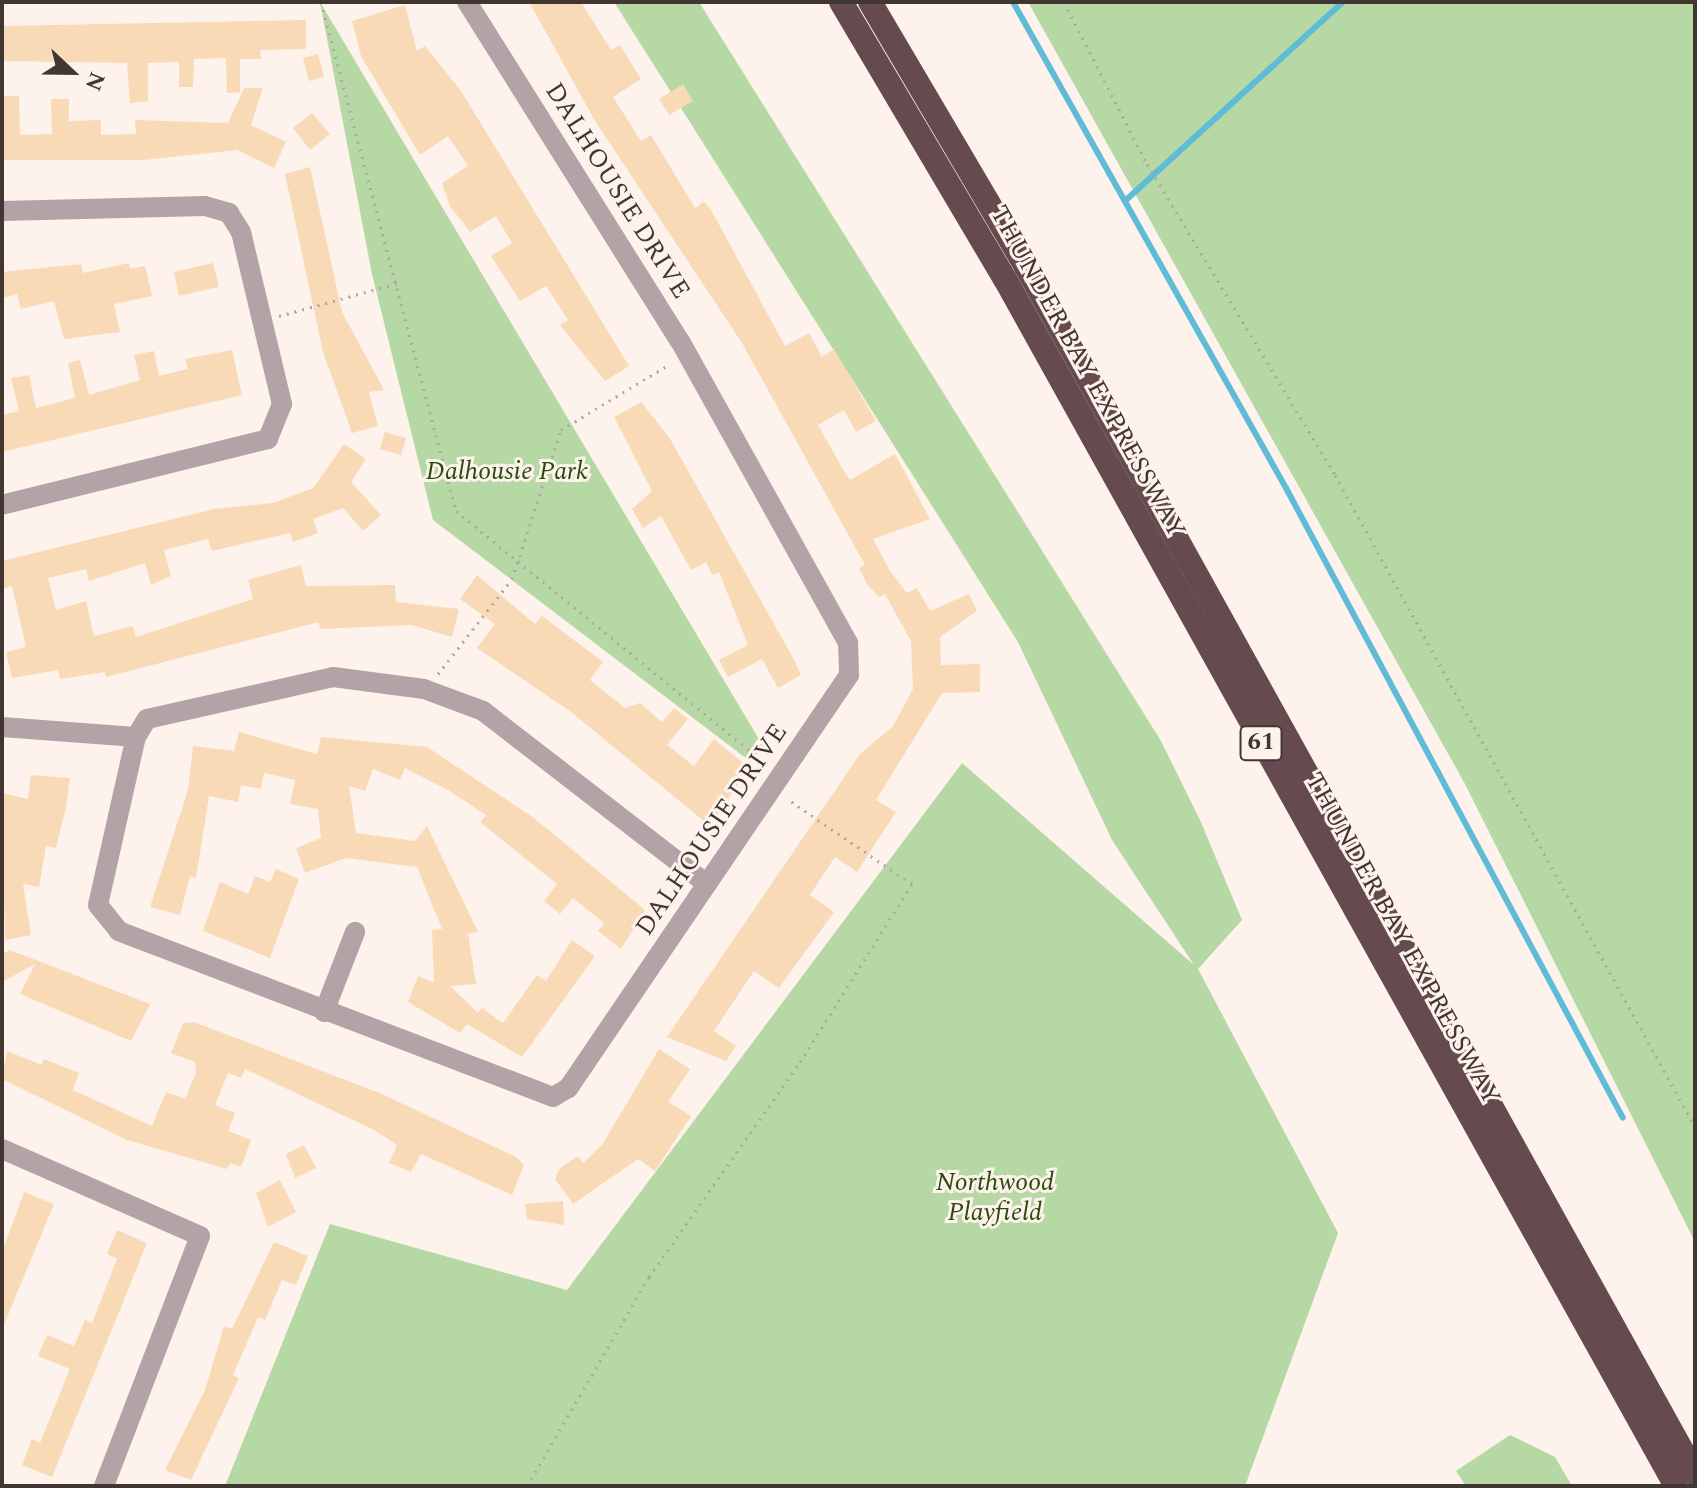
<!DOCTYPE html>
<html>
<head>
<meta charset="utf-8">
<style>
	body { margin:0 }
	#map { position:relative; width:1697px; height:1488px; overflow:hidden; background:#fef2ec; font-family:Spectral,serif }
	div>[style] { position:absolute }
	.green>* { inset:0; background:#b6d8a4 }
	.stream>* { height:6px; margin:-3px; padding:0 3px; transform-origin:3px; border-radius:3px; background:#60bbd6 }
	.building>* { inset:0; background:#f8dab7 }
	.path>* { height:3px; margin-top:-1.5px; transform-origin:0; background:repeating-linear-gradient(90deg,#b2a6a0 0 2px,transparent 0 8px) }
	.minor>* { height:20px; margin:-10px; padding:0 10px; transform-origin:10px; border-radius:10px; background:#b2a4a6 }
	.highway>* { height:24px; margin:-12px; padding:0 12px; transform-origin:12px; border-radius:12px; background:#654a4f }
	span { translate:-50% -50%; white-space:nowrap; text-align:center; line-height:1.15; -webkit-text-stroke:6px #fef2ec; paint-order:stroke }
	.shield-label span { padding:2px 6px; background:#fef2ec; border:2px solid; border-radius:6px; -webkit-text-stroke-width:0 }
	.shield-label { font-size:24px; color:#413630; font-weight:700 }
	.street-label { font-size:26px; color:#413630 }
	.park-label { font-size:26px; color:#284c0c; font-style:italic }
	.frame { position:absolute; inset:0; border:4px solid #413630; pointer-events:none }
	.north { position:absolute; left:32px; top:32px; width:80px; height:80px; -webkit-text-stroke:6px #fef2ec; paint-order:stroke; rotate:112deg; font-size:22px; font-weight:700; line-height:32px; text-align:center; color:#413630 }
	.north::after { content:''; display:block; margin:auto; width:28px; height:36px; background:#413630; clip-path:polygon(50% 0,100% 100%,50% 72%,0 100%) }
</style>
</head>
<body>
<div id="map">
	<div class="green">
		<i style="clip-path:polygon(320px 2px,763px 746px,751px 762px,433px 520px,372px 274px)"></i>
		<i style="clip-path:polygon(614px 2px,699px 2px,1161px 741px,1200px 820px,1242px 920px,1198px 969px,1338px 1233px,1245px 1486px,225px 1486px,330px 1224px,567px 1290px,962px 763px,1194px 965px,1112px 840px,1018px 642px)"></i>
		<i style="clip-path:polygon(1028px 2px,1695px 2px,1695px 1242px,1465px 784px)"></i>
		<i style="clip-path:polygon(1510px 1435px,1555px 1457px,1572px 1486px,1466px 1486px,1456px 1471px)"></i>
	</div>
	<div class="stream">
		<i style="left:1013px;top:2px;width:557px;rotate:60.68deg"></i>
		<i style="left:1286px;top:488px;width:714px;rotate:61.86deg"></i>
		<i style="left:1126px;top:200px;width:294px;rotate:-42.4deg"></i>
	</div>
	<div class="building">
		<i style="clip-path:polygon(529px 2px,581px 2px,611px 50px,620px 45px,641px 79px,613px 97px,641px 141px,651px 135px,695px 208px,704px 202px,710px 208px,785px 346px,809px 333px,822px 357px,834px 349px,876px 421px,856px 432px,844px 410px,818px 425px,841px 466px,850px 480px,895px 454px,930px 519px,873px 539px,890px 571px,907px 593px,917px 588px,930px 611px,969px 594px,977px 611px,940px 637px,941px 665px,980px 664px,980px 692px,942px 693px,876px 800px,896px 812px,857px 872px,835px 857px,810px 895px,834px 912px,779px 988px,754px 971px,714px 1031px,736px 1046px,726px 1061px,667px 1037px,860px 754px,893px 726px,913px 689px,911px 641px,885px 594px,879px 597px,867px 584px,859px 568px,865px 565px,742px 343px,595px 121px)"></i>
		<i style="clip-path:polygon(405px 5px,417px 51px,425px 46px,461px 91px,629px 366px,605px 381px,560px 325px,568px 320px,546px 286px,520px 301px,491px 256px,512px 243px,496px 216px,470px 232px,450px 206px,442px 183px,468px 166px,448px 136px,420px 155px,361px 56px,352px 21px)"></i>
		<i style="clip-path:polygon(306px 20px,306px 49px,260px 50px,261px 59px,240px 59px,240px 92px,227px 93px,226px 58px,194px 59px,193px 87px,179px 87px,179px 62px,148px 63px,148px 101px,130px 103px,127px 63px,2px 61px,2px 26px)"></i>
		<i style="clip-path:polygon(318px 54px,324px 77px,309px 81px,303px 58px)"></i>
		<i style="clip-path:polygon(683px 84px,693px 101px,669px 115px,659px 99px)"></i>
		<i style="clip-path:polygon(244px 88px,263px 88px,251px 125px,286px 142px,274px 168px,237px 150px,144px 160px,2px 160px,2px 96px,19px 96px,20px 135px,52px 134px,51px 99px,69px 99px,69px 121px,101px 120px,101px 135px,136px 134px,135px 120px,228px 123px)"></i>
		<i style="clip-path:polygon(312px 113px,330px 134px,310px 150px,293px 128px)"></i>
		<i style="clip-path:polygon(310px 167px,342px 312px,384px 390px,369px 392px,378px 426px,352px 433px,323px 352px,285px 174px)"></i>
		<i style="clip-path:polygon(129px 263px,130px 269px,145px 266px,152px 296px,114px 304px,120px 332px,64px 339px,54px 301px,21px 309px,17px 294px,2px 298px,2px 272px,81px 264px,83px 273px)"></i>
		<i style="clip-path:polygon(213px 263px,219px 287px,179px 296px,174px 272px)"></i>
		<i style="clip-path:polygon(232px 350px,242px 395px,2px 452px,2px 415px,19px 411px,11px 378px,29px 375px,36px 408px,75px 398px,68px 363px,80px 360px,89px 395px,140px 380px,134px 355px,154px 351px,159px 376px,188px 369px,185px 359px)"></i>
		<i style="clip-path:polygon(641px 402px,669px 437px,793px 658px,801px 675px,778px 688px,762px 659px,728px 677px,719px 660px,748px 645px,719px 572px,712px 575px,706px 562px,691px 570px,661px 516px,643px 528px,632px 509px,652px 491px,614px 417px)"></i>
		<i style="clip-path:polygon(385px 432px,406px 438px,401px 455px,380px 449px)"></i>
		<i style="clip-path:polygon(344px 444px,366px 459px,351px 482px,381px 515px,363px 531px,343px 508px,313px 519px,318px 533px,293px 542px,290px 533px,212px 551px,208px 539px,164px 550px,171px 576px,151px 585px,145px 563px,89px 581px,86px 569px,48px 578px,56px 610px,86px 601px,94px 636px,133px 626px,136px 637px,253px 599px,248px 580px,301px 565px,306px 586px,395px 585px,396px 602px,459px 609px,452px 637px,412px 625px,320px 629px,319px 622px,106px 677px,105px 672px,60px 679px,58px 670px,12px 678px,6px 652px,26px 647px,12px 586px,2px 589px,2px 561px,214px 509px,273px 503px,313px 488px)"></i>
		<i style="clip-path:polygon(477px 575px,535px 624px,542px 616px,603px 662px,590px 680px,625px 708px,640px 703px,662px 722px,674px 708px,688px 719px,667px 745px,694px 766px,714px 739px,749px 768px,710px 826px,571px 712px,477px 648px,495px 624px,460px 599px)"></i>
		<i style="clip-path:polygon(239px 732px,317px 754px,321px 737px,427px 747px,534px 818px,645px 910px,621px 949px,598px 931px,604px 923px,573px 898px,560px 914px,544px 901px,557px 884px,480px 822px,486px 815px,448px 790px,405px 768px,400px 780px,373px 769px,365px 791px,349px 786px,356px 833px,415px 841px,427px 826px,478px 932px,468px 933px,476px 984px,450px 986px,478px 1013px,482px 1008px,503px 1023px,537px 975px,546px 981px,572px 940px,595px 956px,522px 1057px,467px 1024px,460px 1033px,408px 1002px,418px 976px,434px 983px,432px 930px,442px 929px,417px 867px,346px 858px,305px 873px,296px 848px,321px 838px,318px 809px,290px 804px,295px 780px,264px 773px,261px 789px,241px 785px,238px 802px,209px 796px,196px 878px,190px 876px,180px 915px,150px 907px,188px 790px,193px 746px,234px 751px)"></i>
		<i style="clip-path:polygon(31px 775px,70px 778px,66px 807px,56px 848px,46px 846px,39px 887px,23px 884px,31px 935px,5px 940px,2px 793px,28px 799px)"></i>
		<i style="clip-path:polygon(276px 869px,299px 879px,270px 958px,203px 931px,220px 882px,248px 894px,255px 876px,270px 882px)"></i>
		<i style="clip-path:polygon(10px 950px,150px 1004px,131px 1041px,20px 994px,35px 964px,2px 982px,2px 954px)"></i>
		<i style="clip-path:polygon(194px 1022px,382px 1094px,516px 1157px,524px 1165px,512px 1195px,421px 1154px,411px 1172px,389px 1163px,397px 1145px,374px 1130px,245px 1069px,241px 1078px,228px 1073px,215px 1105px,235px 1113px,228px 1131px,251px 1140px,241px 1167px,230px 1163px,227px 1169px,127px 1140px,2px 1079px,7px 1051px,42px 1065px,44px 1059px,79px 1073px,73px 1090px,152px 1126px,166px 1092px,185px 1099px,196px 1073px,195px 1062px,171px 1053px,183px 1023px)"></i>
		<i style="clip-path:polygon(659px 1049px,690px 1069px,668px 1102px,691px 1116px,655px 1171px,638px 1159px,573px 1204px,555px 1179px,560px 1168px,578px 1156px,583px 1163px,602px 1145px)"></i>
		<i style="clip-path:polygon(304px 1145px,316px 1168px,295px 1178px,286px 1154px)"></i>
		<i style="clip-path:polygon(280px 1180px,296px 1212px,268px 1227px,256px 1193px)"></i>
		<i style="clip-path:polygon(24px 1192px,54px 1204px,3px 1327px,2px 1252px)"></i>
		<i style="clip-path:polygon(563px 1201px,564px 1225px,527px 1219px,525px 1204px)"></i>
		<i style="clip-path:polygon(117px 1230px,147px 1243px,52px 1477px,22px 1465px,32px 1439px,40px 1443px,70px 1369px,38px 1356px,47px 1335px,74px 1346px,85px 1320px,92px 1323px,117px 1259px,107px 1254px)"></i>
		<i style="clip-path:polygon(274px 1242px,308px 1256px,296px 1285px,282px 1280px,265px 1320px,258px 1317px,233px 1375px,239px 1378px,191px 1480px,165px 1470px,205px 1390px,224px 1326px,232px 1329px)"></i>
	</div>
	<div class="path">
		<i style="left:321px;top:2px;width:527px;rotate:75.15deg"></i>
		<i style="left:456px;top:511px;width:402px;rotate:39.2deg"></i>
		<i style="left:1064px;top:2px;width:182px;rotate:62.9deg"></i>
		<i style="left:1147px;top:164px;width:363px;rotate:58.8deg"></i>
		<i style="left:1335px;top:475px;width:745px;rotate:61.09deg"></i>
		<i style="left:279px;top:316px;width:123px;rotate:-15.5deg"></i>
		<i style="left:438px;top:674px;width:120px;rotate:-52.1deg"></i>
		<i style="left:512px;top:579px;width:157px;rotate:-71.8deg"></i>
		<i style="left:561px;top:430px;width:127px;rotate:-31.2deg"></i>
		<i style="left:527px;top:1486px;width:242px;rotate:-59.7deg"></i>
		<i style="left:649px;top:1277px;width:263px;rotate:-54.9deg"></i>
		<i style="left:800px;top:1062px;width:210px;rotate:-57.8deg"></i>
		<i style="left:912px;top:884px;width:149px;rotate:-145.7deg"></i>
	</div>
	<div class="minor">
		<i style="left:467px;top:2px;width:400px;rotate:57.9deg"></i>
		<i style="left:680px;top:341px;width:346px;rotate:60.9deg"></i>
		<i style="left:848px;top:643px;width:32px;rotate:88deg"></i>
		<i style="left:849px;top:675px;width:500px;rotate:124.2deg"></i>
		<i style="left:568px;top:1088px;width:17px;rotate:149deg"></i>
		<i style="left:553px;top:1097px;width:465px;rotate:-159.1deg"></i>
		<i style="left:119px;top:931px;width:33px;rotate:-129deg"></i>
		<i style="left:98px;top:905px;width:172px;rotate:-77.3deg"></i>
		<i style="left:136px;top:737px;width:21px;rotate:-59deg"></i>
		<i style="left:147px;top:719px;width:191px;rotate:-12.7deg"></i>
		<i style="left:333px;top:677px;width:92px;rotate:7.5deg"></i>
		<i style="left:424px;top:689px;width:63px;rotate:20.4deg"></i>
		<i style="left:483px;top:711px;width:283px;rotate:37.7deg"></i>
		<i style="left:2px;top:211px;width:203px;rotate:-1.4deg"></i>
		<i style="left:205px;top:206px;width:25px;rotate:16deg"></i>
		<i style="left:229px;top:213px;width:22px;rotate:58deg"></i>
		<i style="left:241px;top:232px;width:177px;rotate:76.6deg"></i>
		<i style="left:282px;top:404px;width:38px;rotate:112deg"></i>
		<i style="left:268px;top:439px;width:274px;rotate:166.1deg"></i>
		<i style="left:2px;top:727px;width:134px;rotate:4.3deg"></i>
		<i style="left:324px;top:1012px;width:86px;rotate:-68.8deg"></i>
		<i style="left:2px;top:1149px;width:216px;rotate:23.7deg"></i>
		<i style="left:200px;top:1236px;width:268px;rotate:111deg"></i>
	</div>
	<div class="highway">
		<i style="left:841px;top:2px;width:322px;rotate:59.4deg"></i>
		<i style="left:1005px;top:279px;width:1381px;rotate:60.93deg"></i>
		<i style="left:870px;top:2px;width:308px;rotate:59.5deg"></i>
		<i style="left:1026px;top:267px;width:1380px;rotate:61deg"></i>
	</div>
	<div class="shield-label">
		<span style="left:1261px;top:743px">61</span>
	</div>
	<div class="street-label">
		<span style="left:617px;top:191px;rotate:58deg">DALHOUSIE DRIVE</span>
		<span style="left:1087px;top:372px;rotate:61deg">THUNDER BAY EXPRESSWAY</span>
		<span style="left:712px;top:830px;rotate:-56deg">DALHOUSIE DRIVE</span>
		<span style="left:1402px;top:939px;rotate:61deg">THUNDER BAY EXPRESSWAY</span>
	</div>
	<div class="park-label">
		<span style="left:507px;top:472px">Dalhousie Park</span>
		<span style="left:995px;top:1198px">Northwood<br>Playfield</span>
	</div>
	<div class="frame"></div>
	<div class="north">N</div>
</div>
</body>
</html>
